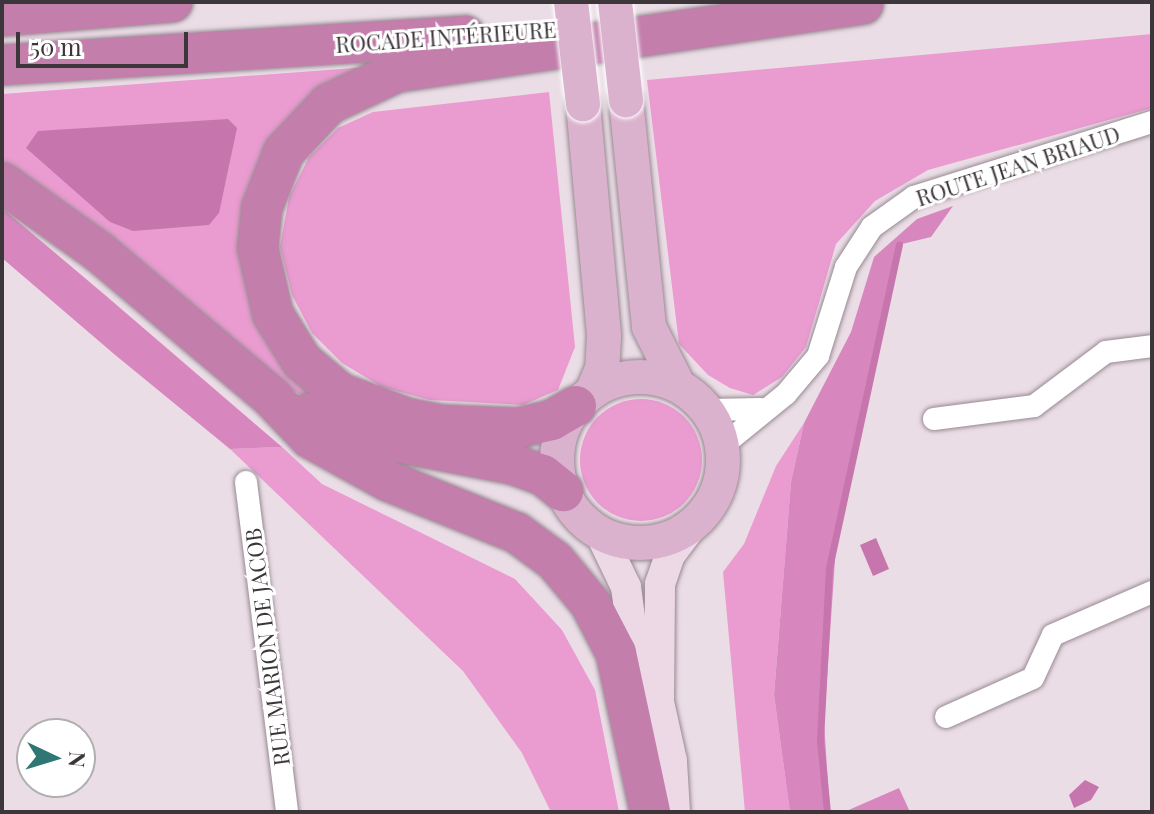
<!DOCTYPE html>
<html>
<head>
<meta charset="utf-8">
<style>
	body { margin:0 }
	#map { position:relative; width:1154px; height:814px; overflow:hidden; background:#ebdde6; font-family:"Playfair Display",serif }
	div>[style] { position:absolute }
	.green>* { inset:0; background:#ea9bd0 }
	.round { border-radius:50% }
	.forest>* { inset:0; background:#d887be }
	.water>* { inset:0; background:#c676ac }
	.stream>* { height:7px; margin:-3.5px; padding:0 3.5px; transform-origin:3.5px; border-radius:3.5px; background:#c676ac }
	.roads { filter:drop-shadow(0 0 2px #978a92) drop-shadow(0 0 2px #978a92) }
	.minor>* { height:22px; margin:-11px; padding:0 11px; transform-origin:11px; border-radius:11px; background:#fff }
	.secondary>* { height:30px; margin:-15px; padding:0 15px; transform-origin:15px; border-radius:15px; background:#edd8e6 }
	.primary>* { height:34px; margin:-17px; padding:0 17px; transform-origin:17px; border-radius:17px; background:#dbb2cd }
	.primary>.ring { margin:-17px; padding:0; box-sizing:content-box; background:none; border:34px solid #dbb2cd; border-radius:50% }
	.motorway>* { height:40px; margin:-20px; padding:0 20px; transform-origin:20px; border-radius:20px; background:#c37eac }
	.bridges { filter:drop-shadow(0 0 2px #fff) drop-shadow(0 0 2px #fff) }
	.primary-bridge>* { height:34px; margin:-17px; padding:0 17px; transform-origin:17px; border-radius:17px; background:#dbb2cd }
	span { translate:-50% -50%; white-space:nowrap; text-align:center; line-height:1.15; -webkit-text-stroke:6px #fff; paint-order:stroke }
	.street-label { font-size:22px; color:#3c363a }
	.frame { position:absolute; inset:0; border:4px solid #3c363a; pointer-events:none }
	.north { position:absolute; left:16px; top:718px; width:80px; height:80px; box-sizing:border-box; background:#fff; border:2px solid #b1afb0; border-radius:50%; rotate:94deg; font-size:22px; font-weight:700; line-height:32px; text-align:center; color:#3c363a }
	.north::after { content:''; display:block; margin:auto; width:28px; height:36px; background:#2f7773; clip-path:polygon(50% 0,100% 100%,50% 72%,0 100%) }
	.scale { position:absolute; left:16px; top:32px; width:172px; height:36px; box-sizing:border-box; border:4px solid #3c363a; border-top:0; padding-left:10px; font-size:24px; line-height:28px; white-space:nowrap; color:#3c363a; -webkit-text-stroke:6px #fff; paint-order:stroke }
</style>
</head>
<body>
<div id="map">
	<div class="green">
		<i style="clip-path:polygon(1152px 34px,1152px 108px,928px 170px,875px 201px,836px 244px,806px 347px,782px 377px,753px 395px,730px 388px,708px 375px,679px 344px,647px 80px)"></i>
		<i style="clip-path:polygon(368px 67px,330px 87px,245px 262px,363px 426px,292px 390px,2px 167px,2px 94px)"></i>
		<i style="clip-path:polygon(549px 92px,575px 347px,558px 390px,523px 405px,430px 400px,382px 387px,342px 363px,312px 333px,292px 295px,280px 247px,289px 197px,309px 157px,338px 128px,373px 112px)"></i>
		<i class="round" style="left:580px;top:399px;width:122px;height:122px"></i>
		<i style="clip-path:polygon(804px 423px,791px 482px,774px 695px,790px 812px,745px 812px,723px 572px,744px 544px,776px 466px)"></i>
		<i style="clip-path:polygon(282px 447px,322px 484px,515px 579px,562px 630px,595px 690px,619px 812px,551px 812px,522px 753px,463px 671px,230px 449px)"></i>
	</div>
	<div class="forest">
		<i style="clip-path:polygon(953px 206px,931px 237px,902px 244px,836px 545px,824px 723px,830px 812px,790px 812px,774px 695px,791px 482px,804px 423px,851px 332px,874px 257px,917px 219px)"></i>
		<i style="clip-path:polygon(2px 208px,105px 295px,282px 447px,230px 449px,114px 354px,2px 258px)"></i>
		<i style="clip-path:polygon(899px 788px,910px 812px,844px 812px)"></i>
	</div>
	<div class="water">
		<i style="clip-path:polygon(228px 119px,237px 128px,219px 213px,209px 225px,133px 231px,110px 222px,26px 148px,38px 131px)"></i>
		<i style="clip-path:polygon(876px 538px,889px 569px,873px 576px,860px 545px)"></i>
		<i style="clip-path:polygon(1085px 780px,1099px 787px,1091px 800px,1074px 808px,1069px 795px)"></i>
	</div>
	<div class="stream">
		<i style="left:827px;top:812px;width:72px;rotate:-95.6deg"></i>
		<i style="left:820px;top:740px;width:172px;rotate:-87deg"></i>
		<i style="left:829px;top:568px;width:331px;rotate:-77.8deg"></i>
	</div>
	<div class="roads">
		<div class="minor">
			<i style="left:708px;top:410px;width:53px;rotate:-1.1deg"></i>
			<i style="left:934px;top:419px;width:101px;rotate:-7.4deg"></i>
			<i style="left:1034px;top:406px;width:90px;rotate:-36.9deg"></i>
			<i style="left:1106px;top:352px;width:46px;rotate:-7.4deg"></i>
			<i style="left:722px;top:446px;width:82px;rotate:-39.1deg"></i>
			<i style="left:786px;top:394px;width:50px;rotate:-49.9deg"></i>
			<i style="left:818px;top:356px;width:93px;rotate:-72.5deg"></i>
			<i style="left:846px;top:267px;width:48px;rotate:-57deg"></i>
			<i style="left:872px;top:227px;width:52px;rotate:-35.5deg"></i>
			<i style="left:914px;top:197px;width:250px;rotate:-17.5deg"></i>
			<i style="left:246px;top:482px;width:333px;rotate:82.9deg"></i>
			<i style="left:946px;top:717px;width:95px;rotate:-24.1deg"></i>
			<i style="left:1033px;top:678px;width:47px;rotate:-65.1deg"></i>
			<i style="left:1053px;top:635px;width:108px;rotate:-23.5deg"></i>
		</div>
		<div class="secondary">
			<i style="left:600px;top:533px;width:60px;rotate:64.3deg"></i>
			<i style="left:626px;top:587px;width:98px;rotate:82.4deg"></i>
			<i style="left:675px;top:812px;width:51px;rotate:-93.4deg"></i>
			<i style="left:672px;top:761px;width:60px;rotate:-102.4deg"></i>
			<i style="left:659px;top:702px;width:118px;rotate:-89.5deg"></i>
			<i style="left:660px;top:584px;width:31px;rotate:-71deg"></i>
			<i style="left:670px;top:555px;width:35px;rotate:-53deg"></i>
		</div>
		<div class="primary">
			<i style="left:626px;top:100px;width:228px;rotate:84.2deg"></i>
			<i style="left:649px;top:327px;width:65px;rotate:63.4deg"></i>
			<i style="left:583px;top:104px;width:233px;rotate:84.8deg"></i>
			<i style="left:604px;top:336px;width:33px;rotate:93deg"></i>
			<i style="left:602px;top:369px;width:25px;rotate:113deg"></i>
			<i class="ring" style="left:557px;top:377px;width:132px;height:132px"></i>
		</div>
		<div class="motorway">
			<i style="left:2px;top:16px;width:171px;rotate:-4.7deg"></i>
			<i style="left:2px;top:65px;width:464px;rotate:-3.6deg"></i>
			<i style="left:2px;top:183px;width:120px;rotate:35.5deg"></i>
			<i style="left:100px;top:253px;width:224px;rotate:40.1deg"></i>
			<i style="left:271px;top:397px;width:57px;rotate:46.4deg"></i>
			<i style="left:310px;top:438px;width:89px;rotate:28.9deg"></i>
			<i style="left:388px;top:481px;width:139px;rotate:22deg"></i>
			<i style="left:517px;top:533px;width:47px;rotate:36.4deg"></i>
			<i style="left:555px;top:561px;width:55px;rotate:50.2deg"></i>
			<i style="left:590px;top:603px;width:56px;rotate:62.5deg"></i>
			<i style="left:616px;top:653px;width:163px;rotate:77.9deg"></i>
			<i style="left:576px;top:406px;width:28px;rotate:150deg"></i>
			<i style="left:552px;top:420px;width:35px;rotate:167deg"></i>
			<i style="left:518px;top:428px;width:77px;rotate:-177.8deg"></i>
			<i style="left:441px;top:425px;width:33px;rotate:-169deg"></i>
			<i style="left:409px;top:419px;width:74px;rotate:-159.4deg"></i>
			<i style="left:340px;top:393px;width:50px;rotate:-139.9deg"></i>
			<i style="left:302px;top:361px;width:55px;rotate:-121.7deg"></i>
			<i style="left:273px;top:314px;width:68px;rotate:-102.8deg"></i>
			<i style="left:258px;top:248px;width:40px;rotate:-84.3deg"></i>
			<i style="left:262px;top:208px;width:60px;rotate:-68.6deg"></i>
			<i style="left:284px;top:152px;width:66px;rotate:-46.8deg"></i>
			<i style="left:329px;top:104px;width:75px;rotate:-25.2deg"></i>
			<i style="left:397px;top:72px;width:471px;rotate:-8.3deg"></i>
			<i style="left:308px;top:414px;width:47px;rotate:23.8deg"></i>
			<i style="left:351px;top:433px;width:164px;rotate:10.9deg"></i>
			<i style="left:512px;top:464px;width:33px;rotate:20deg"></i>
			<i style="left:543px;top:475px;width:26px;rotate:39deg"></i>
		</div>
	</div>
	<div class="bridges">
		<div class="primary-bridge">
			<i style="left:571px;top:2px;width:103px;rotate:83.3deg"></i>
			<i style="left:615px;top:2px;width:99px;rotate:83.6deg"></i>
		</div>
	</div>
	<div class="street-label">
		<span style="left:446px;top:37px;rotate:-4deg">ROCADE INTÉRIEURE</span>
		<span style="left:1018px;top:166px;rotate:-18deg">ROUTE JEAN BRIAUD</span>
		<span style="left:267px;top:647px;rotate:-97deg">RUE MARION DE JACOB</span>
	</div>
	<div class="frame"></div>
	<div class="north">N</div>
	<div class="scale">50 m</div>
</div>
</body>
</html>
